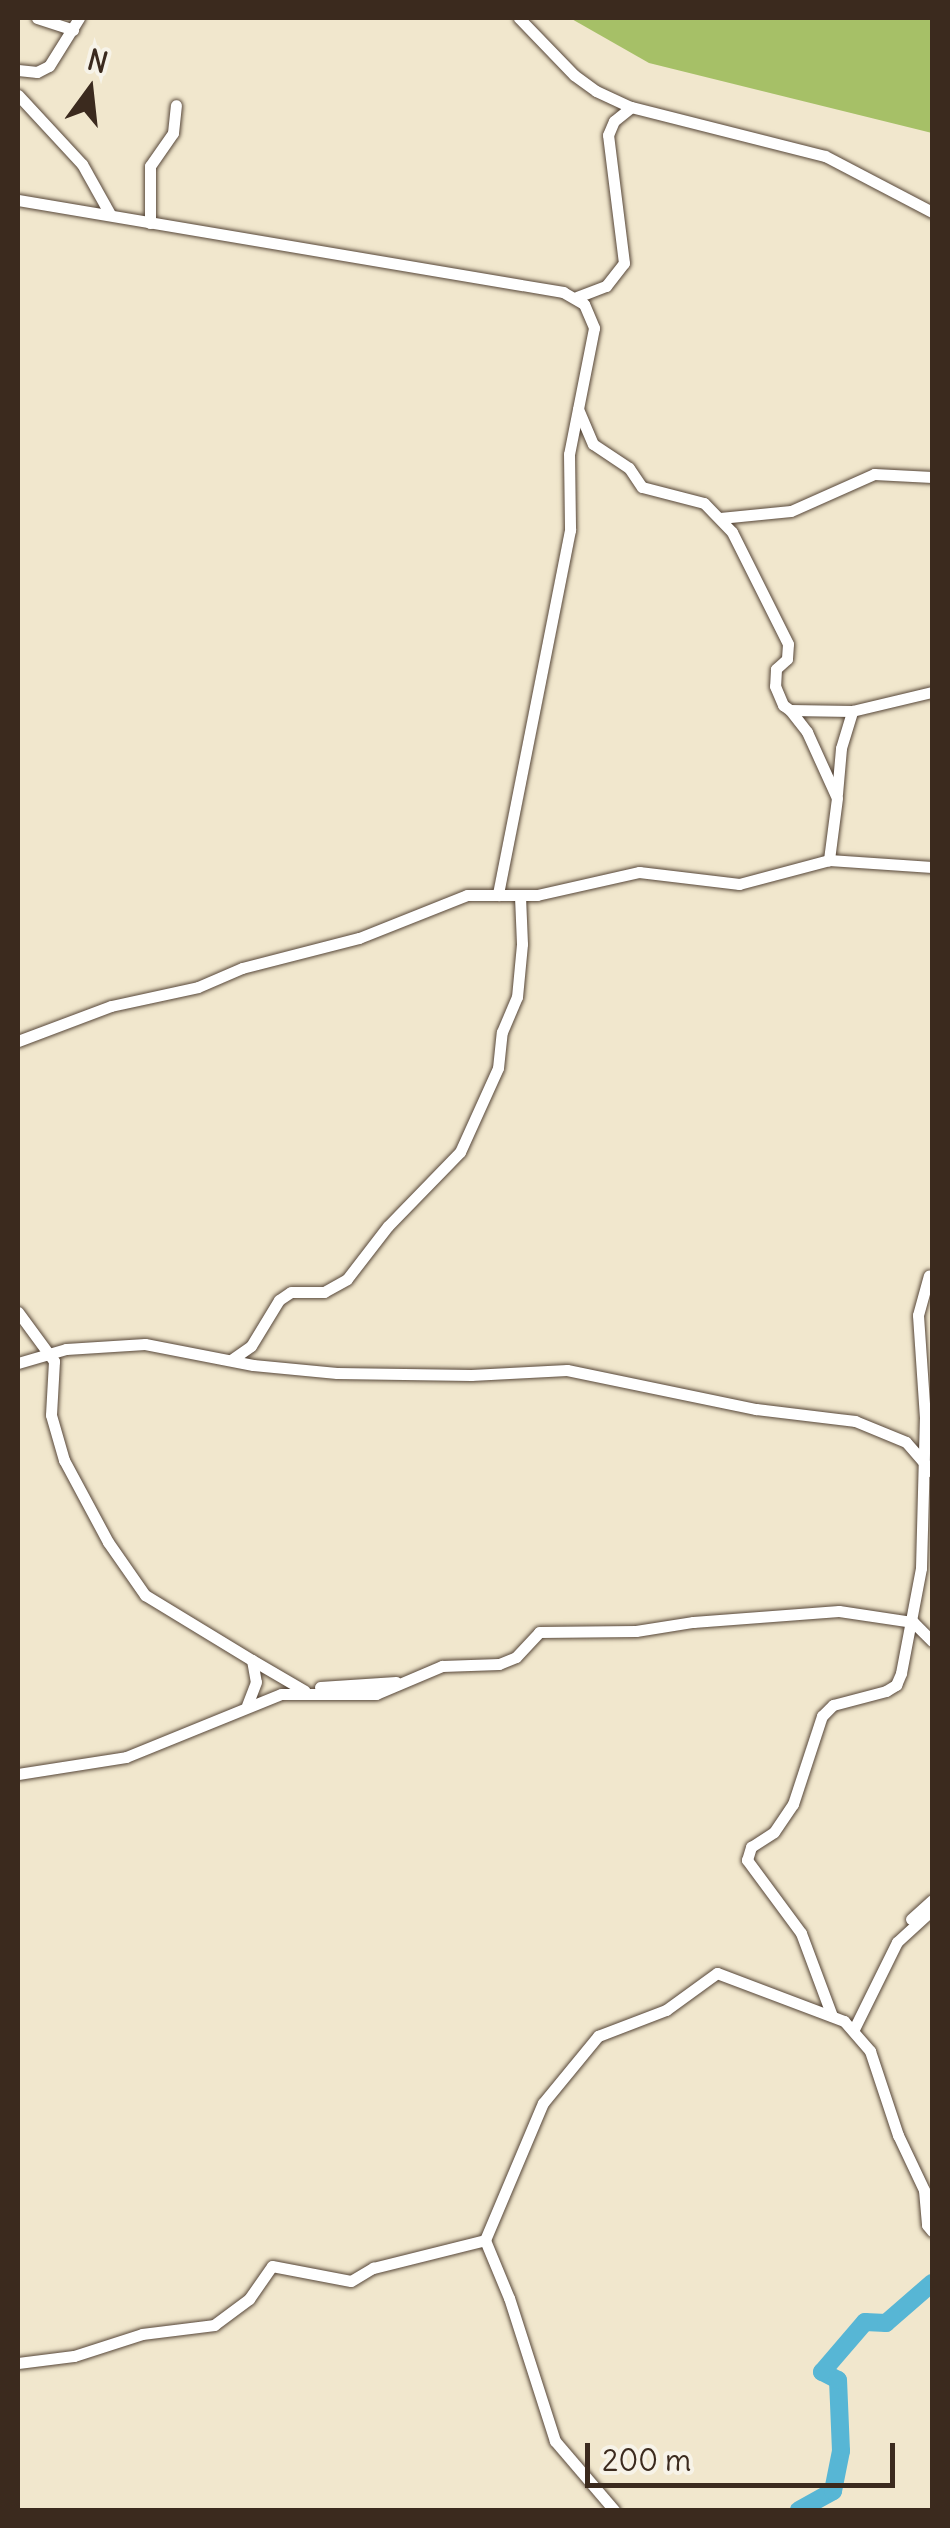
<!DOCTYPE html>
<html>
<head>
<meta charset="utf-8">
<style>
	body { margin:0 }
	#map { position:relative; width:950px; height:2528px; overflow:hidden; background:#f1e7cd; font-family:Delius,sans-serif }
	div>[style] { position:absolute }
	.green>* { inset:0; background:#a6c067 }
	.river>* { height:18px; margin:-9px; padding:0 9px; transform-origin:9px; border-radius:9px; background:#57b6d5 }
	.roads { filter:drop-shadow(0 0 2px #564638) drop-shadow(0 0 2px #564638) }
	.street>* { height:11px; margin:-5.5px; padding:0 5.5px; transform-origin:5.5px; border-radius:5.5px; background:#fff }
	span { translate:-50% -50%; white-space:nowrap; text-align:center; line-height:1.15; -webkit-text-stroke:8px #f7f3e8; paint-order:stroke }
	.frame { position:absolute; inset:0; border:20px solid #3b2a1e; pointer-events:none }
	.north { position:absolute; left:40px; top:40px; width:100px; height:100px; -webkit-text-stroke:8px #f7f3e8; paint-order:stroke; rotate:15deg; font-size:28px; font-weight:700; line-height:40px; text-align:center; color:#3b2a1e }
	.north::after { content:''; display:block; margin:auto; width:35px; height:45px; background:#3b2a1e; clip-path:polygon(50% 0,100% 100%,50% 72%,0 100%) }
	.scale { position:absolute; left:585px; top:2443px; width:310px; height:45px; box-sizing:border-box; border:5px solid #3b2a1e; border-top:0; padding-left:12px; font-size:30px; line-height:35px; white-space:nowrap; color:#3b2a1e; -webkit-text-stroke:8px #f7f3e8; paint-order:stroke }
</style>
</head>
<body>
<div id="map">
	<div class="green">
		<i style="clip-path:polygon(570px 18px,932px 18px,932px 133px,649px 63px)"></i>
	</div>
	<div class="river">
		<i style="left:799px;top:2510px;width:39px;rotate:-29deg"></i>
		<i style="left:833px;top:2491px;width:41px;rotate:-78.7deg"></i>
		<i style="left:841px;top:2451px;width:71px;rotate:-92.4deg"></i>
		<i style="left:838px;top:2380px;width:18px;rotate:-153deg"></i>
		<i style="left:822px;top:2372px;width:66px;rotate:-49.3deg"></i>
		<i style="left:865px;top:2322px;width:21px;rotate:3deg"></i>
		<i style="left:886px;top:2323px;width:61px;rotate:-41deg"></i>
	</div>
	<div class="roads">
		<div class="street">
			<i style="left:37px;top:18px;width:38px;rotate:18deg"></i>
			<i style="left:519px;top:18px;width:79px;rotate:46deg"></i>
			<i style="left:574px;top:75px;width:27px;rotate:36deg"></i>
			<i style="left:596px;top:91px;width:38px;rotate:25deg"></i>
			<i style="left:631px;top:107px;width:200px;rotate:14.2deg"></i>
			<i style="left:825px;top:156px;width:121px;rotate:27.6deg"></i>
			<i style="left:18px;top:70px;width:19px;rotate:6deg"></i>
			<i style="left:37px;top:72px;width:13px;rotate:-27deg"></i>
			<i style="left:49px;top:66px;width:57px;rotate:-58deg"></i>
			<i style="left:18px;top:95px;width:94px;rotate:47.2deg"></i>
			<i style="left:82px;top:164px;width:57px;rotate:60.8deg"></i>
			<i style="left:18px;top:200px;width:553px;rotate:9.58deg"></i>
			<i style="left:563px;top:292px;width:24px;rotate:30deg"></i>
			<i style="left:584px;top:304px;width:26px;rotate:67deg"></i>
			<i style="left:594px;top:328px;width:128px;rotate:101.2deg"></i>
			<i style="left:569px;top:454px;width:76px;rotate:89.2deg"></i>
			<i style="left:570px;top:530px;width:372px;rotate:101.2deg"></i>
			<i style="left:150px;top:223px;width:57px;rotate:-90deg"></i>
			<i style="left:150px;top:166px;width:40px;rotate:-55.1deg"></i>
			<i style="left:173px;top:133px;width:28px;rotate:-84deg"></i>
			<i style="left:577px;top:297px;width:31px;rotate:-21deg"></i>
			<i style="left:606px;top:286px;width:29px;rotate:-52deg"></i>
			<i style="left:624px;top:263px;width:129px;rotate:-97.1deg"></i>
			<i style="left:608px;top:135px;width:15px;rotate:-67deg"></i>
			<i style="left:614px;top:121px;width:22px;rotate:-39deg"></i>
			<i style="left:578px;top:409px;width:38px;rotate:67deg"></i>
			<i style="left:593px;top:444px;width:43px;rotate:33.7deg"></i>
			<i style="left:629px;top:468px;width:23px;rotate:56deg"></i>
			<i style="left:642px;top:487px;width:64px;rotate:14.5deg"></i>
			<i style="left:704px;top:503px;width:40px;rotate:46deg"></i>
			<i style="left:732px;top:532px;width:125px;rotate:63.4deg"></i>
			<i style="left:788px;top:644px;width:15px;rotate:94deg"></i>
			<i style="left:787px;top:659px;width:15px;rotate:138deg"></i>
			<i style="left:776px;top:669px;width:17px;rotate:93deg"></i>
			<i style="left:775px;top:686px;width:21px;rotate:67deg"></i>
			<i style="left:783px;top:705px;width:9px;rotate:36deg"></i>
			<i style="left:790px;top:710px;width:62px;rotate:0.9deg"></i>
			<i style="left:852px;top:711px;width:82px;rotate:-13.4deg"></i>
			<i style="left:720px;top:518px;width:71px;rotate:-5.6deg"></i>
			<i style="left:791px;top:511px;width:91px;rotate:-24deg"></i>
			<i style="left:874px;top:474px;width:58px;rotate:3deg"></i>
			<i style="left:790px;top:710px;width:28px;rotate:52deg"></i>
			<i style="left:807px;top:732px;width:72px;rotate:65.6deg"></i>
			<i style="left:837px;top:798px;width:63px;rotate:97.4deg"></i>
			<i style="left:837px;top:794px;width:46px;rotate:-85deg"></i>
			<i style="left:841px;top:748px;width:39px;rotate:-73deg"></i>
			<i style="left:18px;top:1041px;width:99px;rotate:-20.6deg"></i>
			<i style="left:111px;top:1006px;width:89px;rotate:-12.3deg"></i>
			<i style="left:198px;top:987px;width:48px;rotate:-23.4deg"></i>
			<i style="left:242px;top:968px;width:121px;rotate:-14.4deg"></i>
			<i style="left:359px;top:938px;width:116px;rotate:-21.7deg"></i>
			<i style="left:467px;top:895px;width:70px"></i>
			<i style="left:537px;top:895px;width:105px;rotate:-12.7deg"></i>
			<i style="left:639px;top:872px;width:101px;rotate:6.8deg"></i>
			<i style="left:739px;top:884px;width:93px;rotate:-14.9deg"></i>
			<i style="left:829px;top:860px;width:103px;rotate:3.9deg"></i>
			<i style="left:18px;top:1312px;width:61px;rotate:53.7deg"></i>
			<i style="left:54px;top:1361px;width:54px;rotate:93.2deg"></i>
			<i style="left:51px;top:1415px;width:47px;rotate:73.9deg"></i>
			<i style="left:64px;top:1460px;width:93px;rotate:61.8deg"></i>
			<i style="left:108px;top:1542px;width:65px;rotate:55.1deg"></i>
			<i style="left:145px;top:1595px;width:125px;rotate:31.3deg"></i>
			<i style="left:252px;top:1660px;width:22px;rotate:80deg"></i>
			<i style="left:256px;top:1682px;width:25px;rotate:111deg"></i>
			<i style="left:231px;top:1360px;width:24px;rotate:-35deg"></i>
			<i style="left:251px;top:1346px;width:54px;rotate:-58.7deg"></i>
			<i style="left:279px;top:1300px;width:14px;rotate:-34deg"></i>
			<i style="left:291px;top:1292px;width:33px"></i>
			<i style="left:324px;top:1292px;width:26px;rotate:-29deg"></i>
			<i style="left:347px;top:1279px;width:67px;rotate:-52.3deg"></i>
			<i style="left:388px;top:1226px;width:103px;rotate:-45.8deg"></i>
			<i style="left:460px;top:1152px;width:92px;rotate:-65.7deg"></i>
			<i style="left:498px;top:1068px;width:36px;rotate:-84deg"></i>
			<i style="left:502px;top:1032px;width:38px;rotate:-67deg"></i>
			<i style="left:517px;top:997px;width:53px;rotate:-84.6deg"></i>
			<i style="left:522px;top:944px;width:47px;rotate:-92.4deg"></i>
			<i style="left:18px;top:1363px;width:50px;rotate:-16.3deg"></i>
			<i style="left:66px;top:1349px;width:79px;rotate:-3.6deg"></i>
			<i style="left:145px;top:1344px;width:110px;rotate:11deg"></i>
			<i style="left:253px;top:1365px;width:84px;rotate:5.4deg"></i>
			<i style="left:337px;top:1373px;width:134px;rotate:0.9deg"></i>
			<i style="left:471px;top:1375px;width:96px;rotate:-3deg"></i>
			<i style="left:567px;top:1370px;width:193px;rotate:11.7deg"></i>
			<i style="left:756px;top:1409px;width:100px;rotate:6.9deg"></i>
			<i style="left:855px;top:1421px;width:55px;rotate:22.4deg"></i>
			<i style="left:906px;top:1442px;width:40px;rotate:49deg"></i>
			<i style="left:252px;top:1660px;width:61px;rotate:30.3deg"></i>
			<i style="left:320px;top:1687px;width:76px;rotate:-3.8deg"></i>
			<i style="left:18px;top:1774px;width:109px;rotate:-8.9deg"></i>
			<i style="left:126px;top:1757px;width:167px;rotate:-22.1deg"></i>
			<i style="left:281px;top:1694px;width:95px"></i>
			<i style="left:376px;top:1694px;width:72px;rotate:-23deg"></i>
			<i style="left:442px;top:1666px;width:57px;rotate:-2deg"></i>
			<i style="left:499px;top:1664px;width:18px;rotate:-22deg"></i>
			<i style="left:516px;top:1657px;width:34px;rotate:-47deg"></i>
			<i style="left:539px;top:1632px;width:97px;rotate:-0.6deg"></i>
			<i style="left:636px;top:1631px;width:58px;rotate:-9deg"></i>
			<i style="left:693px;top:1622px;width:146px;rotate:-4.3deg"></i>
			<i style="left:839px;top:1611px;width:75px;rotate:8.5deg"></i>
			<i style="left:913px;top:1622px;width:27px;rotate:45deg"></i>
			<i style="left:911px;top:1919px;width:28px;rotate:-42deg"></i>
			<i style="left:832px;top:2016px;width:89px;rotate:-110.5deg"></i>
			<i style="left:801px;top:1933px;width:91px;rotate:-126.5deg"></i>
			<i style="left:747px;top:1860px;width:14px;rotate:-73deg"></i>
			<i style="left:751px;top:1847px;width:27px;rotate:-33deg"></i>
			<i style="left:774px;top:1832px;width:34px;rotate:-56deg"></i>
			<i style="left:793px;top:1804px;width:93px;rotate:-71.8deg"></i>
			<i style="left:822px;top:1716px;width:16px;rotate:-45deg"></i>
			<i style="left:833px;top:1705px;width:55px;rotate:-14.8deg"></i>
			<i style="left:886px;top:1691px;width:12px;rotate:-31deg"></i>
			<i style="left:896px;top:1685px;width:13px;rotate:-67deg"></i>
			<i style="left:901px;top:1673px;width:107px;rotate:-79.2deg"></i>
			<i style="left:921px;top:1568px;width:150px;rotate:-88.5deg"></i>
			<i style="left:925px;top:1418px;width:103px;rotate:-93.9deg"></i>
			<i style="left:918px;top:1315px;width:41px;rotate:-74.6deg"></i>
			<i style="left:854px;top:2029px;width:97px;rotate:-63.7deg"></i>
			<i style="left:897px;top:1942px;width:47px;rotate:-42.4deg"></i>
			<i style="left:18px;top:2363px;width:56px;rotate:-7.1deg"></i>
			<i style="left:74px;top:2356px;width:71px;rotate:-17.9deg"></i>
			<i style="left:142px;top:2334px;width:73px;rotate:-7.1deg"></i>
			<i style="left:214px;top:2325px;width:44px;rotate:-36.6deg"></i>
			<i style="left:249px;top:2299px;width:40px;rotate:-55.1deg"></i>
			<i style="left:272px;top:2266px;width:80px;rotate:10.8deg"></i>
			<i style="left:351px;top:2281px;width:26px;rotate:-31deg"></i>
			<i style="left:373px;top:2268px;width:115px;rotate:-14deg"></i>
			<i style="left:614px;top:2510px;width:91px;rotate:-130.5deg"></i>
			<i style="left:555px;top:2441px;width:150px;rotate:-107.8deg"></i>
			<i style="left:509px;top:2298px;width:63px;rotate:-112.5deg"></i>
			<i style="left:485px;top:2240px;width:149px;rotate:-67.1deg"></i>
			<i style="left:543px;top:2103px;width:87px;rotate:-50.6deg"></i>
			<i style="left:598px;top:2036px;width:73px;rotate:-20.9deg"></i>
			<i style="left:666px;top:2010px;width:63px;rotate:-36deg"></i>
			<i style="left:717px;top:1973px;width:136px;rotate:20.7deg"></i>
			<i style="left:844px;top:2021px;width:40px;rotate:49deg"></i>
			<i style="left:870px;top:2051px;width:89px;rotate:71.6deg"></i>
			<i style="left:898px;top:2135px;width:61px;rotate:64.7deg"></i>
			<i style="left:924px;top:2190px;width:35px;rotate:85deg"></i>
			<i style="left:927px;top:2225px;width:8px;rotate:50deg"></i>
		</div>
	</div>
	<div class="frame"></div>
	<div class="north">N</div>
	<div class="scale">200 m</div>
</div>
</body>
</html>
